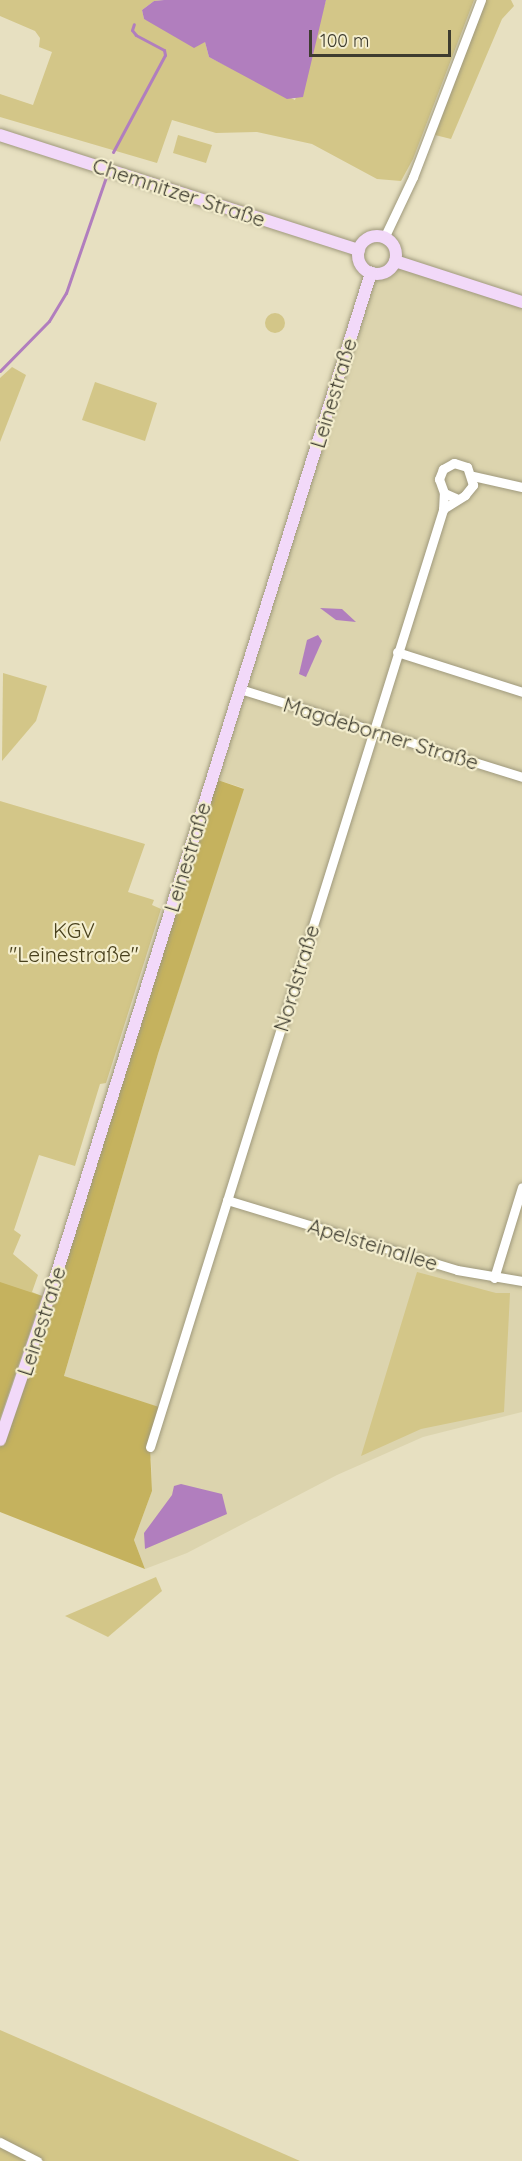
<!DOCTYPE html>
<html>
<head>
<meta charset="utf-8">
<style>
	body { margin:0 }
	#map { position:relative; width:522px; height:2161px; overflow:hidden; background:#e7e0c1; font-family:Quicksand,sans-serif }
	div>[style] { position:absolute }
	.built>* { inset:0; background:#dcd4ae }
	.green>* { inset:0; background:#d3c688 }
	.round { border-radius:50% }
	.forest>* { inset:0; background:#c5b25e }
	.water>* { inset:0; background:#b17ebe }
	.stream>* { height:3px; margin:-1.5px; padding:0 1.5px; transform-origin:1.5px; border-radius:1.5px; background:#b17ebe }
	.roads { filter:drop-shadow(0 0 2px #9f997c) drop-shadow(0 0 2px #9f997c) }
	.street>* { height:9px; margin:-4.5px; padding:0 4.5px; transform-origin:4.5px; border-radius:4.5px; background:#fff }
	.secondary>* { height:12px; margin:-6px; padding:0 6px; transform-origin:6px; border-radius:6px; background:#f2d9f9 }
	.secondary>.ring { margin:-6px; padding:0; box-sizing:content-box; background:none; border:12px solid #f2d9f9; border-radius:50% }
	span { translate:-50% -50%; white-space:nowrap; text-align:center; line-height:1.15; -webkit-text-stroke:4.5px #f4eece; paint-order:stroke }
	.street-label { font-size:21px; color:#3e3c2f }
	.park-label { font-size:21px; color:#49411d }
	.scale { position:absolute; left:309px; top:30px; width:142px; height:27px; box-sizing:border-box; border:3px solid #3e3c2f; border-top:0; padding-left:8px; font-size:18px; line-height:21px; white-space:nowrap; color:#3e3c2f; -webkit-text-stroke:4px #f4eece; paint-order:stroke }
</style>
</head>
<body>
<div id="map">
	<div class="built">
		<i style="clip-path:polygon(393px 265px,522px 302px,522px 1412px,423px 1437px,337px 1475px,187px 1553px,145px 1569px,134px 1540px,152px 1491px,151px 1459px,64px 1376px,158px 1054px,243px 788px,212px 778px,375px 274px)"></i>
	</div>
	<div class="green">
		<i style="clip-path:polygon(0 0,164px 0,154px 1px,142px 10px,144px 19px,205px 42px,209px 57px,295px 100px,326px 0,474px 0,413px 159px,401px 181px,377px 179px,312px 144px,257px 132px,216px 133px,172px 120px,157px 163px,0 117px,0 94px,33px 105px,52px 52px,39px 47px,40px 38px,35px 31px,0 16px)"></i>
		<i style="clip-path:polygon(486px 0,511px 0,514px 6px,502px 19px,451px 139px,435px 135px)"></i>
		<i style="clip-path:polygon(178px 135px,212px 145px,206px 163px,173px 153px)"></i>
		<i class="round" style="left:265px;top:313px;width:20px;height:20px"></i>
		<i style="clip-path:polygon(12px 367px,26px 375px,0 442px,0 378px)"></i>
		<i style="clip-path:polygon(95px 382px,157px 403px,145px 441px,82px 420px)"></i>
		<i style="clip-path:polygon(3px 673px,47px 686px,36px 721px,2px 761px)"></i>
		<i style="clip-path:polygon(0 801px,145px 844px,128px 892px,154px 900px,152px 905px,161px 909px,106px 1083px,100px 1084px,75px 1166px,39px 1155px,14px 1230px,21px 1235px,13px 1254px,38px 1275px,32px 1292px,42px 1296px,0 1418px)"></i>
		<i style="clip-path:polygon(417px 1272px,496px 1293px,510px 1293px,504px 1412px,421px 1429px,361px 1456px)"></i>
		<i style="clip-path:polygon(156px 1577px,162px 1591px,108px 1637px,65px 1616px)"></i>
		<i style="clip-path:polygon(0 2030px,218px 2125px,300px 2161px,0 2161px)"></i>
	</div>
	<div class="forest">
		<i style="clip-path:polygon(212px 778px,244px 789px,158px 1054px,64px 1376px,162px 1408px,150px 1447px,152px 1491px,134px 1540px,145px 1569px,0 1512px,0 1440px)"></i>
		<i style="clip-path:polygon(0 1282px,42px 1296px,0 1418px)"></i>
	</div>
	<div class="water">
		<i style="clip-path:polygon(164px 0,326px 0,303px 97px,287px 99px,209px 57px,205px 42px,194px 48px,144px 19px,142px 10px,154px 1px)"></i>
		<i style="clip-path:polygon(320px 608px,342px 609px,356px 622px,336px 620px)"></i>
		<i style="clip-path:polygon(318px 635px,322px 641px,306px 677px,299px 674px,307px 640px)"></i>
		<i style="clip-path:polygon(181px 1484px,222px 1494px,227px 1514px,145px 1549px,144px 1533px,172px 1495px,174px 1486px)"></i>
	</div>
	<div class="stream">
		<i style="left:113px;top:152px;width:110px;rotate:-61.8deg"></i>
		<i style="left:165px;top:55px;width:5px;rotate:-101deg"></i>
		<i style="left:164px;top:50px;width:32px;rotate:-152deg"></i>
		<i style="left:136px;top:35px;width:6px;rotate:-129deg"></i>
		<i style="left:132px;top:30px;width:6px;rotate:-72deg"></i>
		<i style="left:0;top:371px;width:70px;rotate:-45.6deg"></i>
		<i style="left:49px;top:321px;width:33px;rotate:-59deg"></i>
		<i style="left:66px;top:293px;width:123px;rotate:-71deg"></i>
	</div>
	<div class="roads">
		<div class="street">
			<i style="left:384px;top:238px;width:68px;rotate:-64.6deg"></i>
			<i style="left:413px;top:177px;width:190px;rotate:-69deg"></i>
			<i style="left:473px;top:476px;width:50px;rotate:12.7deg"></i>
			<i style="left:443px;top:509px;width:26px;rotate:-32deg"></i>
			<i style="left:465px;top:495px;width:13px;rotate:-51deg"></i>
			<i style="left:473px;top:485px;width:19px;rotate:-108deg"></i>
			<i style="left:467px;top:467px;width:14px;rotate:-163deg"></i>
			<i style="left:454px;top:463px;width:13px;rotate:151deg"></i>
			<i style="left:443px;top:469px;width:11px;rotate:112deg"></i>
			<i style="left:439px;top:479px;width:15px;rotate:70deg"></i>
			<i style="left:444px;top:493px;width:13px;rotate:23deg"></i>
			<i style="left:397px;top:652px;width:131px;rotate:17.7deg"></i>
			<i style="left:240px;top:689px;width:295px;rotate:17.3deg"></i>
			<i style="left:227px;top:1200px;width:240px;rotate:16.9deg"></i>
			<i style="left:457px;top:1270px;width:66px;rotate:9.6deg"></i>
			<i style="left:494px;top:1278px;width:95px;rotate:-72.9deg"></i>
			<i style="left:150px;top:1447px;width:982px;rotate:-72.64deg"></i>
			<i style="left:443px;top:510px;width:17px;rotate:-87deg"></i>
			<i style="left:0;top:2142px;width:42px;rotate:27.2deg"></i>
		</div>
		<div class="secondary">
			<i style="left:0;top:135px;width:377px;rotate:17.8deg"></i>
			<i class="ring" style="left:358px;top:236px;width:26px;height:26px"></i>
			<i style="left:395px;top:261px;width:133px;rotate:17.9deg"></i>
			<i style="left:0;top:1440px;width:167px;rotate:-71.1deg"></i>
			<i style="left:54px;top:1282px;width:1058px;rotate:-72.56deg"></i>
		</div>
	</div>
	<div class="street-label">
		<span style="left:179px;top:192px;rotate:18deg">Chemnitzer Straße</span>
		<span style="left:333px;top:393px;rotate:-73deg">Leinestraße</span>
		<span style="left:381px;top:733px;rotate:17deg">Magdeborner Straße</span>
		<span style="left:187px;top:857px;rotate:-73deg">Leinestraße</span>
		<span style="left:296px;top:978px;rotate:-73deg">Nordstraße</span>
		<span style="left:373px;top:1244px;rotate:17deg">Apelsteinallee</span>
		<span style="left:41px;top:1321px;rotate:-72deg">Leinestraße</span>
	</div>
	<div class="park-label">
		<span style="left:74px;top:942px">KGV<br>"Leinestraße"</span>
	</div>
	<div class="scale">100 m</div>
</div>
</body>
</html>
